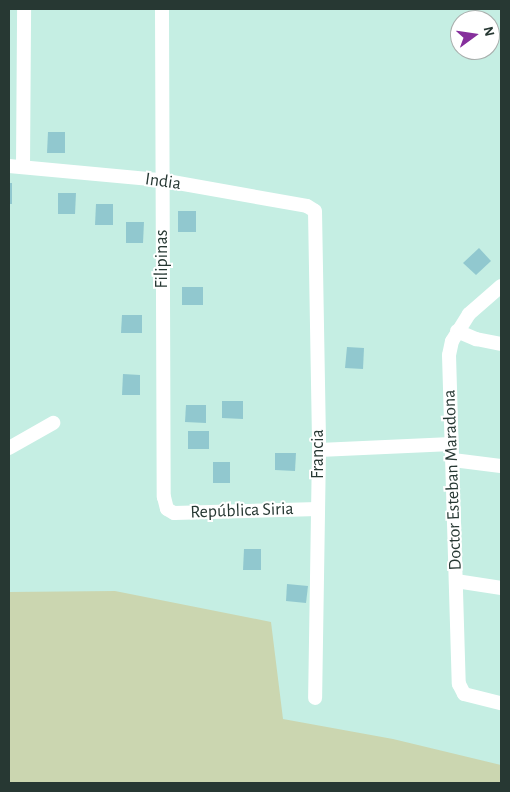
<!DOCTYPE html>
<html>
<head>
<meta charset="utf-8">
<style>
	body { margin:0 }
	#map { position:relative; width:510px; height:792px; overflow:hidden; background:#c5eee3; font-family:"Alegreya Sans",sans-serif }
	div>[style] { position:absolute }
	.green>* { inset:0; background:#cbd6b0 }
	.building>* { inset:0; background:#91c8cf }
	.street>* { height:14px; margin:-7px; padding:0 7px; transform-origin:7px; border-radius:7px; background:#fff }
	span { translate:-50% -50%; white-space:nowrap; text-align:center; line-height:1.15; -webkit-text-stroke:4px #fff; paint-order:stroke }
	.street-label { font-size:18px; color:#273833 }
	.frame { position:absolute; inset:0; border:10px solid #273833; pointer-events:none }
	.north { position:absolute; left:450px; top:10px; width:50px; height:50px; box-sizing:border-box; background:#fff; border:1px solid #a9afad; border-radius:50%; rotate:76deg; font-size:14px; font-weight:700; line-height:20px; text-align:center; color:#273833 }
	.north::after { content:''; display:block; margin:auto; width:18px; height:22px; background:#862f9c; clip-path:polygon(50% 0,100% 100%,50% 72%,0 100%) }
</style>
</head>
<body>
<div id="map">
	<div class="green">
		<i style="clip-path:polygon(115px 591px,271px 622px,283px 719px,393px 739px,501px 765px,501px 783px,9px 783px,9px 592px)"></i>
	</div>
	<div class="building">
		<i style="clip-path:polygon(48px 132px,65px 132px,65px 153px,47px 153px)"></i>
		<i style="clip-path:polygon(9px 183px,12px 183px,12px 204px,9px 204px)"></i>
		<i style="clip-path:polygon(58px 193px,76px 193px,75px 214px,58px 214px)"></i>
		<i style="clip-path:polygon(96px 204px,113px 204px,113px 225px,95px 225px)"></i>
		<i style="clip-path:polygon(178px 211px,196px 211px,196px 232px,178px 232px)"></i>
		<i style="clip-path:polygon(126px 222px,144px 222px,143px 243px,126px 243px)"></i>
		<i style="clip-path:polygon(479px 248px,491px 261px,476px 275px,463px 263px)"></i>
		<i style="clip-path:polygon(182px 287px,203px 287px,203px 305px,182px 305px)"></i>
		<i style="clip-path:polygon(122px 315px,142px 315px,142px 333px,121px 333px)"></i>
		<i style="clip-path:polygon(347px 347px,364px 348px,363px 369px,345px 368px)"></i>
		<i style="clip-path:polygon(123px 374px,140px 375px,140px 395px,122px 395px)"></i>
		<i style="clip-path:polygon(222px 401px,243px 401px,243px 419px,222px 418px)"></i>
		<i style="clip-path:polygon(186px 405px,206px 405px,206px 423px,185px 422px)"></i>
		<i style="clip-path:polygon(188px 431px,209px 431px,209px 449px,188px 449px)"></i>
		<i style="clip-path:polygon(275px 453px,296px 453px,295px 471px,275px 470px)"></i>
		<i style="clip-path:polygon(213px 462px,230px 462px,230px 483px,213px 483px)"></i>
		<i style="clip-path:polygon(244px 549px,261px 549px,261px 570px,243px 570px)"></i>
		<i style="clip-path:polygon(287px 584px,308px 586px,306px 603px,286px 601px)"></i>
	</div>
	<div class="street">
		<i style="left:162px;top:9px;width:488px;rotate:89.8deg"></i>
		<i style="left:164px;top:497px;width:12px;rotate:76deg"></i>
		<i style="left:167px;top:509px;width:8px;rotate:30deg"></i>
		<i style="left:174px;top:513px;width:144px;rotate:-1.6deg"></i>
		<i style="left:9px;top:166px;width:153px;rotate:5.3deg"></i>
		<i style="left:161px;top:180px;width:148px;rotate:10.1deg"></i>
		<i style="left:307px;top:206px;width:9px;rotate:32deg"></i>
		<i style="left:315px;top:211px;width:239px;rotate:89deg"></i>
		<i style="left:319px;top:450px;width:248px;rotate:90.9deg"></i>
		<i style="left:23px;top:167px;width:158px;rotate:-89.6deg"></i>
		<i style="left:501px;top:286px;width:43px;rotate:138.8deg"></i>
		<i style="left:469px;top:314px;width:32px;rotate:122deg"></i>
		<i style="left:452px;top:341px;width:14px;rotate:102deg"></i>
		<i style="left:449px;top:355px;width:329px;rotate:88.3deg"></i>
		<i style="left:459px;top:684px;width:11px;rotate:63deg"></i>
		<i style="left:464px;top:694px;width:38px;rotate:14deg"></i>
		<i style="left:457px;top:331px;width:21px;rotate:23deg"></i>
		<i style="left:476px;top:339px;width:25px;rotate:11deg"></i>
		<i style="left:9px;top:448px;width:51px;rotate:-29.6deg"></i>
		<i style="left:319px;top:450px;width:133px;rotate:-2.6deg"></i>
		<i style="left:453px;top:460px;width:48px;rotate:7.1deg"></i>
		<i style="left:456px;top:581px;width:46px;rotate:8.8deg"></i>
	</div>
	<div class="street-label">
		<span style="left:163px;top:182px;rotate:8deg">India</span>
		<span style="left:162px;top:259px;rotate:-90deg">Filipinas</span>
		<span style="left:318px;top:454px;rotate:-90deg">Francia</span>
		<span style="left:453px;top:480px;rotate:-92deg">Doctor Esteban Maradona</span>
		<span style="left:242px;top:511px;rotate:-2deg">República Siria</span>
	</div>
	<div class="frame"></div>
	<div class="north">N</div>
</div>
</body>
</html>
